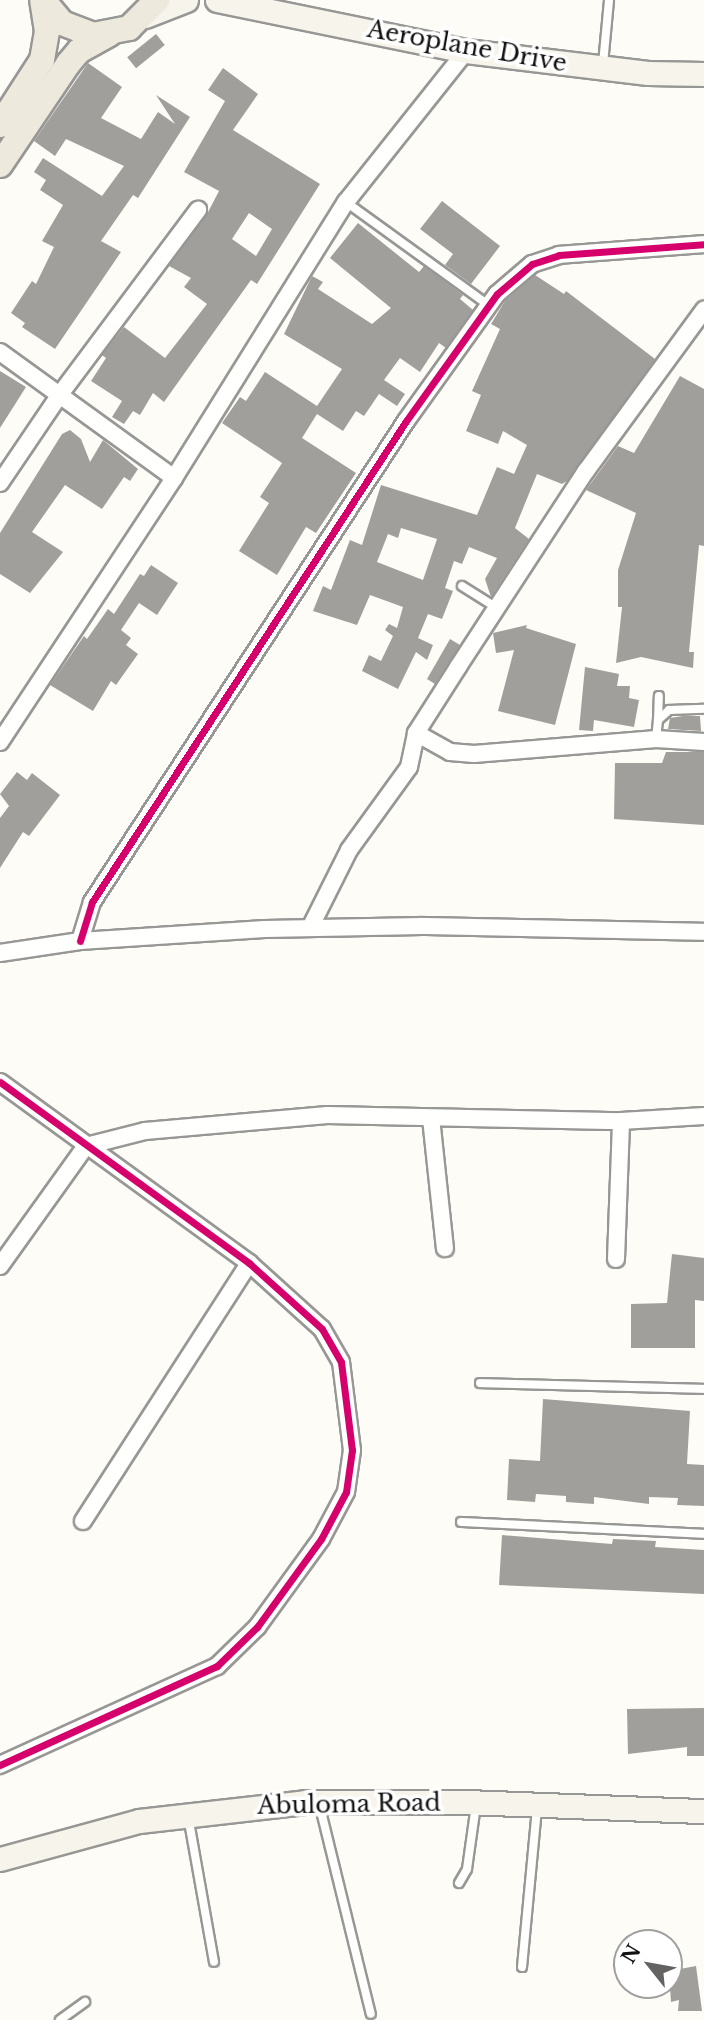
<!DOCTYPE html>
<style>
body{margin:0}
#map{position:relative;width:704px;height:2020px;overflow:hidden;background:#fdfcf7;font-family:"Libre Baskerville",serif}
div>[style]{position:absolute}
[style*='--x']{left:calc(var(--x)*1px);top:calc(var(--y)*1px);width:calc(var(--w)*1px);rotate:calc(var(--a)*1deg)}
.building>*{inset:0;background:#a19f9c;transform-origin:0 0}
.roads{filter:drop-shadow(2px 0 #979795) drop-shadow(-2px 0 #979795) drop-shadow(0 2px #979795) drop-shadow(0 -2px #979795)}
.lane>*{height:8px;margin:-4px;padding:0 4px;transform-origin:4px;border-radius:4px;background:#fffffe}
.street>*{height:16px;margin:-8px;padding:0 8px;transform-origin:8px;border-radius:8px;background:#fffffe}
.secondary>*{height:23px;margin:-11.5px;padding:0 11.5px;transform-origin:11.5px;border-radius:11.5px;background:#f6f4eb}
.primary>*{height:24px;margin:-12px;padding:0 12px;transform-origin:12px;border-radius:12px;background:#ede9dc}
.cycleway>*{height:7px;margin:-3.5px;padding:0 3.5px;transform-origin:3.5px;border-radius:3.5px;background:#d6006c}
span{translate:-50% -50%;white-space:nowrap;text-align:center;line-height:1.15;-webkit-text-stroke:7px #fff;paint-order:stroke}
.street-label{font-size:24px;color:#111}
.north{position:absolute;left:613px;top:1929px;width:70px;height:70px;box-sizing:border-box;background:#fff;border:2px solid #a0a0a0;border-radius:50%;rotate:301deg;font-size:19px;font-weight:700;line-height:28px;text-align:center;color:#111}
.north::after{content:'';display:block;margin:auto;width:24px;height:32px;background:#646362;clip-path:polygon(50% 0,100% 100%,50% 72%,0 100%)}
</style>
<div id="map">
<div class="building">
<div style="left:156px;top:34px;width:14px;height:37px;rotate:51deg"></div>
<div style="clip-path:polygon(88px 63px,122px 87px,101px 118px,141px 139px,158px 112px,175px 124px,156px 95px,190px 117px,138px 198px,133px 195px,101px 241px,121px 252px,55px 349px,22px 327px,25px 323px,11px 313px,32px 281px,36px 284px,54px 247px,42px 241px,63px 205px,40px 190px,46px 180px,34px 172px,43px 158px,102px 196px,124px 166px,66px 139px,55px 156px,34px 141px)"></div>
<div style="clip-path:polygon(evenodd,223px 68px,258px 94px,233px 130px,320px 184px,257px 284px,251px 280px,164px 402px,153px 393px,140px 415px,133px 411px,124px 424px,112px 417px,122px 401px,91px 381px,106px 358px,102px 355px,124px 327px,165px 358px,207px 304px,184px 287px,191px 278px,169px 266px,206px 216px,219px 191px,184px 172px,225px 101px,208px 90px,223px 68px,249px 213px,272px 229px,256px 256px,232px 239px,249px 213px)"></div>
<div style="clip-path:polygon(442px 201px,500px 246px,471px 284px,445px 265px,453px 254px,420px 229px)"></div>
<div style="clip-path:polygon(358px 223px,419px 272px,424px 266px,463px 295px,460px 299px,473px 310px,446px 348px,439px 343px,420px 372px,400px 358px,384px 380px,405px 394px,397px 406px,379px 394px,364px 416px,356px 411px,343px 431px,317px 414px,302px 438px,356px 473px,316px 533px,306px 527px,277px 575px,239px 551px,269px 503px,260px 497px,282px 463px,222px 423px,240px 397px,246px 401px,265px 372px,317px 406px,342px 369px,284px 334px,312px 276px,323px 282px,318px 289px,372px 324px,391px 308px,330px 258px)"></div>
<div style="clip-path:polygon(evenodd,535px 275px,564px 294px,566px 291px,655px 359px,567px 481px,562px 484px,537px 474px,515px 528px,529px 539px,491px 597px,485px 579px,497px 558px,469px 547px,462px 564px,454px 561px,445px 588px,453px 591px,442px 619px,428px 614px,418px 638px,433px 645px,427px 660px,416px 652px,398px 689px,362px 671px,369px 655px,381px 661px,393px 636px,385px 630px,389px 624px,397px 628px,403px 607px,370px 595px,357px 625px,313px 611px,323px 586px,331px 590px,350px 540px,362px 545px,381px 485px,477px 515px,497px 467px,514px 474px,527px 445px,503px 431px,498px 444px,466px 431px,481px 395px,472px 391px,500px 329px,491px 324px,505px 301px,535px 275px,401px 528px,437px 539px,423px 580px,377px 562px,388px 534px,398px 538px,401px 528px)"></div>
<div style="clip-path:polygon(0 371px,26px 387px,0 428px)"></div>
<div style="clip-path:polygon(680px 376px,704px 389px,704px 546px,699px 545px,689px 652px,694px 652px,693px 668px,641px 657px,616px 663px,622px 607px,618px 607px,618px 570px,636px 513px,586px 490px,618px 446px,634px 453px)"></div>
<div style="clip-path:polygon(70px 430px,81px 439px,90px 462px,103px 440px,138px 469px,130px 481px,124px 477px,102px 509px,65px 485px,32px 532px,63px 552px,30px 593px,0 574px,0 533px,62px 434px)"></div>
<div style="clip-path:polygon(151px 565px,178px 583px,157px 615px,139px 603px,121px 630px,131px 638px,126px 645px,138px 654px,116px 685px,111px 681px,93px 711px,50px 685px,84px 636px,87px 639px,108px 609px,114px 614px,140px 574px,144px 576px)"></div>
<div style="clip-path:polygon(527px 625px,526px 628px,576px 644px,555px 725px,498px 711px,514px 650px,496px 653px,493px 633px)"></div>
<div style="clip-path:polygon(450px 639px,460px 645px,435px 684px,427px 679px)"></div>
<div style="clip-path:polygon(585px 667px,619px 674px,617px 686px,630px 686px,629px 698px,639px 700px,634px 727px,594px 720px,593px 731px,579px 730px)"></div>
<div style="clip-path:polygon(683px 716px,700px 716px,701px 731px,668px 729px,670px 718px)"></div>
<div style="clip-path:polygon(666px 752px,704px 752px,704px 825px,614px 819px,615px 763px,662px 763px)"></div>
<div style="clip-path:polygon(17px 772px,27px 780px,32px 773px,60px 795px,29px 836px,23px 832px,0 868px,0 818px,9px 806px,0 794px)"></div>
<div style="clip-path:polygon(672px 1254px,704px 1258px,704px 1301px,695px 1300px,695px 1348px,631px 1348px,631px 1304px,667px 1303px)"></div>
<div style="clip-path:polygon(543px 1399px,690px 1411px,687px 1464px,704px 1465px,704px 1506px,677px 1505px,678px 1498px,649px 1497px,649px 1504px,594px 1497px,594px 1504px,566px 1502px,566px 1496px,536px 1494px,535px 1502px,507px 1500px,509px 1459px,540px 1461px)"></div>
<div style="clip-path:polygon(502px 1535px,612px 1544px,613px 1539px,656px 1541px,655px 1547px,704px 1550px,704px 1594px,499px 1585px)"></div>
<div style="clip-path:polygon(704px 1708px,704px 1756px,687px 1756px,687px 1747px,628px 1754px,627px 1709px)"></div>
<div style="clip-path:polygon(696px 1966px,702px 2011px,678px 2011px,679px 2000px,671px 2002px,669px 1971px)"></div>
</div>
<div class="roads">
<div class="lane">
<div style="--x:603;--y:64;--w:64;--a:-84.6"></div>
<div style="--x:346;--y:202;--w:170;--a:35.9"></div>
<div style="--x:462;--y:586;--w:41;--a:32.2"></div>
<div style="--x:658;--y:720;--w:24;--a:-88"></div>
<div style="--x:656;--y:739;--w:19;--a:-84"></div>
<div style="--x:658;--y:720;--w:15;--a:-42"></div>
<div style="--x:669;--y:710;--w:35;--a:-2"></div>
<div style="--x:480;--y:1383;--w:224;--a:1.5"></div>
<div style="--x:461;--y:1522;--w:243;--a:2.8"></div>
<div style="--x:319;--y:1803;--w:217;--a:76.2"></div>
<div style="--x:188;--y:1816;--w:148;--a:79.9"></div>
<div style="--x:459;--y:1883;--w:16;--a:-60"></div>
<div style="--x:467;--y:1869;--w:65;--a:-82"></div>
<div style="--x:522;--y:1967;--w:161;--a:-84.6"></div>
<div style="--x:60;--y:2020;--w:31;--a:-36"></div>
</div>
<div class="street">
<div style="--x:0;--y:352;--w:215;--a:35.9"></div>
<div style="--x:0;--y:483;--w:109;--a:-55.9"></div>
<div style="--x:61;--y:393;--w:229;--a:-53.2"></div>
<div style="--x:416;--y:733;--w:39;--a:29"></div>
<div style="--x:450;--y:752;--w:24;--a:5"></div>
<div style="--x:474;--y:754;--w:183;--a:-4.7"></div>
<div style="--x:656;--y:739;--w:48;--a:3.6"></div>
<div style="--x:0;--y:742;--w:316;--a:-56.6"></div>
<div style="--x:174;--y:478;--w:325;--a:-58.1"></div>
<div style="--x:346;--y:202;--w:193;--a:-51.5"></div>
<div style="--x:310;--y:928;--w:87;--a:-63.4"></div>
<div style="--x:349;--y:850;--w:102;--a:-54.1"></div>
<div style="--x:409;--y:767;--w:35;--a:-78"></div>
<div style="--x:416;--y:733;--w:78;--a:-57.5"></div>
<div style="--x:458;--y:667;--w:234;--a:-56.9"></div>
<div style="--x:586;--y:471;--w:200;--a:-53.8"></div>
<div style="--x:80;--y:941;--w:41;--a:-72.9"></div>
<div style="--x:92;--y:902;--w:574;--a:-56.86"></div>
<div style="--x:406;--y:421;--w:156;--a:-54.4"></div>
<div style="--x:497;--y:294;--w:46;--a:-40.6"></div>
<div style="--x:532;--y:264;--w:28;--a:-18"></div>
<div style="--x:559;--y:255;--w:145;--a:-4.3"></div>
<div style="--x:0;--y:953;--w:81;--a:-8.5"></div>
<div style="--x:80;--y:941;--w:185;--a:-3.7"></div>
<div style="--x:265;--y:929;--w:157;--a:-1.1"></div>
<div style="--x:422;--y:926;--w:282;--a:1.2"></div>
<div style="--x:0;--y:1082;--w:308;--a:36"></div>
<div style="--x:249;--y:1263;--w:98;--a:42.1"></div>
<div style="--x:322;--y:1329;--w:38;--a:60"></div>
<div style="--x:341;--y:1362;--w:89;--a:82.9"></div>
<div style="--x:352;--y:1450;--w:42;--a:98.1"></div>
<div style="--x:346;--y:1492;--w:53;--a:118"></div>
<div style="--x:321;--y:1539;--w:109;--a:126"></div>
<div style="--x:257;--y:1627;--w:56;--a:135.7"></div>
<div style="--x:217;--y:1666;--w:239;--a:155.5"></div>
<div style="--x:431;--y:1118;--w:131;--a:83.9"></div>
<div style="--x:616;--y:1259;--w:138;--a:-87.9"></div>
<div style="--x:0;--y:1266;--w:148;--a:-54.4"></div>
<div style="--x:86;--y:1146;--w:61;--a:-14.3"></div>
<div style="--x:145;--y:1131;--w:183;--a:-5"></div>
<div style="--x:327;--y:1115;--w:294;--a:1.2"></div>
<div style="--x:621;--y:1121;--w:83;--a:-3.4"></div>
<div style="--x:83;--y:1521;--w:307;--a:-57.2"></div>
</div>
<div class="secondary">
<div style="--x:217;--y:0;--w:254;--a:11.6"></div>
<div style="--x:466;--y:51;--w:183;--a:6.9"></div>
<div style="--x:648;--y:73;--w:56;--a:1"></div>
<div style="--x:145;--y:16;--w:44;--a:-21.3"></div>
<div style="--x:0;--y:1859;--w:144;--a:-15.3"></div>
<div style="--x:139;--y:1821;--w:167;--a:-6.5"></div>
<div style="--x:305;--y:1802;--w:161;--a:0"></div>
<div style="--x:466;--y:1802;--w:238;--a:2.2"></div>
</div>
<div class="primary">
<div style="--x:43;--y:0;--w:30;--a:50"></div>
<div style="--x:62;--y:23;--w:33;--a:21"></div>
<div style="--x:93;--y:35;--w:37;--a:-11"></div>
<div style="--x:129;--y:28;--w:40;--a:-45"></div>
<div style="--x:0;--y:125;--w:77;--a:-57.1"></div>
<div style="--x:42;--y:60;--w:29;--a:-80"></div>
<div style="--x:47;--y:31;--w:30;--a:-99"></div>
<div style="--x:0;--y:165;--w:122;--a:-56"></div>
<div style="--x:68;--y:64;--w:17;--a:-50"></div>
<div style="--x:79;--y:51;--w:35;--a:-29"></div>
</div>
</div>
<div class="cycleway">
<div style="--x:80;--y:941;--w:41;--a:-72.9"></div>
<div style="--x:92;--y:902;--w:574;--a:-56.86"></div>
<div style="--x:406;--y:421;--w:156;--a:-54.4"></div>
<div style="--x:497;--y:294;--w:46;--a:-40.6"></div>
<div style="--x:532;--y:264;--w:28;--a:-18"></div>
<div style="--x:559;--y:255;--w:145;--a:-4.3"></div>
<div style="--x:0;--y:1082;--w:308;--a:36"></div>
<div style="--x:249;--y:1263;--w:98;--a:42.1"></div>
<div style="--x:322;--y:1329;--w:38;--a:60"></div>
<div style="--x:341;--y:1362;--w:89;--a:82.9"></div>
<div style="--x:352;--y:1450;--w:42;--a:98.1"></div>
<div style="--x:346;--y:1492;--w:53;--a:118"></div>
<div style="--x:321;--y:1539;--w:109;--a:126"></div>
<div style="--x:257;--y:1627;--w:56;--a:135.7"></div>
<div style="--x:217;--y:1666;--w:239;--a:155.5"></div>
</div>
<div class="street-label">
<span style="left:467px;top:46px;rotate:10deg">Aeroplane Drive</span>
<span style="left:349px;top:1804px;rotate:-1deg">Abuloma Road</span>
</div>
<div class="north">N</div>
</div>
